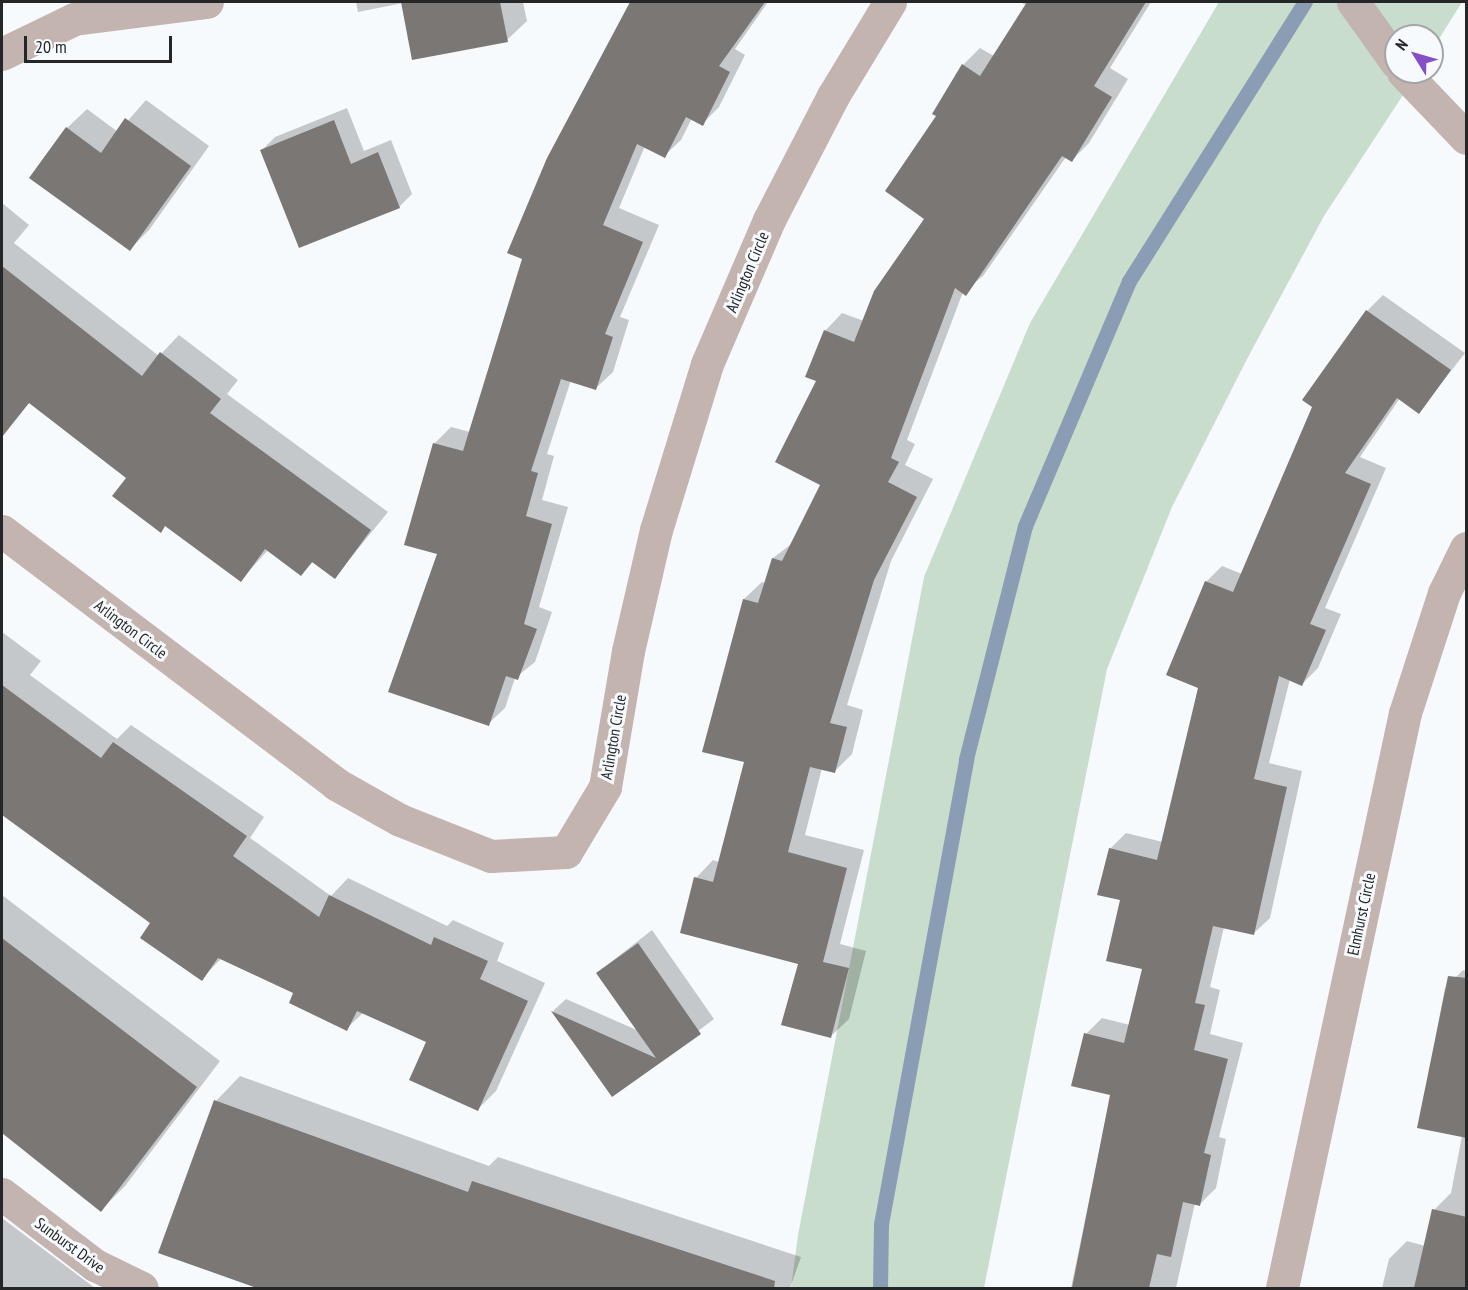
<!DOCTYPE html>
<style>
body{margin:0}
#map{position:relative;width:1468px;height:1290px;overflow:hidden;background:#f7fafd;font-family:"PT Sans Narrow",sans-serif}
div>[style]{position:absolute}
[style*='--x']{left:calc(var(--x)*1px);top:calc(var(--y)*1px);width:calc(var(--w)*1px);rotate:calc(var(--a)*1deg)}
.green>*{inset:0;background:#c9ddcc}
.shadow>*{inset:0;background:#0003}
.stream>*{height:15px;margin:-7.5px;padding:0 7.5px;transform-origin:7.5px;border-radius:7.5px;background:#8b9cb5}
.building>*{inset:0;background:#7a7775}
.minor>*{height:33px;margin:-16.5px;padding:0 16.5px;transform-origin:16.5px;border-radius:16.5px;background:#c4b4b0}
span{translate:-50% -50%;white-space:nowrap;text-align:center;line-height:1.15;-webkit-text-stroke:6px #f7fafd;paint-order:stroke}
.street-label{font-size:16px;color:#252627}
.frame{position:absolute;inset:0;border:3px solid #252627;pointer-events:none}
.north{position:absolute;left:1384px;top:24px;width:60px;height:60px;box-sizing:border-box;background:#f7fafd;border:2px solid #a3a5a7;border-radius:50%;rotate:307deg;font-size:16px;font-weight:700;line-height:24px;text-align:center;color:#252627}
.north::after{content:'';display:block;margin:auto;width:21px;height:27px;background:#874fc7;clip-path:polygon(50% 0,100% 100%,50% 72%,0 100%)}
.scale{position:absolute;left:24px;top:36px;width:148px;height:27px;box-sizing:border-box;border:3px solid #252627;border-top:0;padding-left:8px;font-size:18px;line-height:21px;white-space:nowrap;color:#252627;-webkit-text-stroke:4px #f7fafd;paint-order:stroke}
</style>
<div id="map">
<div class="green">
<div style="clip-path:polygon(1219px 2px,1462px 2px,1432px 50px,1432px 36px,1396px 36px,1418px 72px,1324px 216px,1247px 359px,1172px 507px,1107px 669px,984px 1288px,791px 1288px,798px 1235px,924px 577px,1030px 323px)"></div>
</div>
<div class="shadow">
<div style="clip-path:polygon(356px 2px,523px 2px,527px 21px,507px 40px,403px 3px,358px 12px)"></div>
<div style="clip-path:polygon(635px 2px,768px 2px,735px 49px,745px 55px,719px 107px,702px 124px,692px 118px,681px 140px,664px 156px,645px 146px,619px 208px,659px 225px,620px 317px,629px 320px,613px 372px,596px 388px,571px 380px,547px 454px,554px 456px,542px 500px,568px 507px,539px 607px,552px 612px,535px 662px,515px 678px,505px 708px,488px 724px,439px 553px,434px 444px,451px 427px,470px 432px,623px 17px)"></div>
<div style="clip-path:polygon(1020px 2px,1151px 2px,1110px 68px,1128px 79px,1089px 143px,1072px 160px,1066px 157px,983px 276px,963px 292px,907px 440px,915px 444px,905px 465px,933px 479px,891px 561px,847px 705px,863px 710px,852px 754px,835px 771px,822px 768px,805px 835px,864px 850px,840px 944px,866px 951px,849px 1019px,831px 1036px,799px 963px,696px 878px,713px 860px,719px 862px,746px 761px,704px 751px,744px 599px,762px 582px,766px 583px,773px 558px,794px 542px,822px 485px,818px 380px,825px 331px,842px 313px,864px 321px,926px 218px,939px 116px,963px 65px,980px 48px,994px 56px,1026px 5px)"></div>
<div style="clip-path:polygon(146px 100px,209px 146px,149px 230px,130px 249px,67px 128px,87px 109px,118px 132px)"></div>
<div style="clip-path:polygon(347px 108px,364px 151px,391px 140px,412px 194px,399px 207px,262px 150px,275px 137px)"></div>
<div style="clip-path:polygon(2px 203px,29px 225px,14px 243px,159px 356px,179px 335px,238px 380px,227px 394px,388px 512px,335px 577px,314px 561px,301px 574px,268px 550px,241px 580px,128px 478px,30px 402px,18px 414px,2px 401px)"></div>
<div style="clip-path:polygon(1383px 295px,1465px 353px,1419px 412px,1400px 398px,1360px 457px,1386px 468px,1325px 608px,1341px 614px,1318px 668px,1302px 684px,1290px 679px,1269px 763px,1302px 771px,1270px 918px,1253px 934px,1224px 927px,1210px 987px,1220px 990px,1210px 1034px,1243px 1043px,1219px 1137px,1226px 1139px,1216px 1188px,1200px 1204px,1195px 1203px,1176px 1288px,1071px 1288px,1111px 1094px,1086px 1034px,1102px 1018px,1130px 1025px,1144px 968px,1110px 849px,1126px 833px,1163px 842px,1200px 687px,1206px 582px,1222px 566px,1242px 574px,1367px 311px)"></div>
<div style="clip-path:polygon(2px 632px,41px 661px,30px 675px,117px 739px,131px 725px,264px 817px,250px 838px,331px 896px,348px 878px,447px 926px,453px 920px,504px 943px,497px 961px,545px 983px,496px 1091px,478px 1109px,428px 1042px,364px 1012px,346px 1029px,295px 992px,222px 958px,201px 979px,153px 923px,2px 794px)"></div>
<div style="clip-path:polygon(2px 895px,220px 1061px,125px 1186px,101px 1210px,2px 1131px)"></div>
<div style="clip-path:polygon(652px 930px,714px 1019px,613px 1095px,553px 1011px,566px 999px,639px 1031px,597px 973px)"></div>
<div style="clip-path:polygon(1463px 970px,1466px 971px,1466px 1288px,1382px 1288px,1389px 1259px,1407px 1241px,1425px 1246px,1434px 1210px,1451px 1193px,1462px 1136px,1419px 1126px,1445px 988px)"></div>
<div style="clip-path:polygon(240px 1076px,489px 1166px,498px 1157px,801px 1257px,790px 1288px,284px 1288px,268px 1283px,262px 1288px,160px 1252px,216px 1101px)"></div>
<div style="clip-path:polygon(2px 1218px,95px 1288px,2px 1288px)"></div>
</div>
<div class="stream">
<div style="--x:880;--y:1288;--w:64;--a:-89.1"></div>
<div style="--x:881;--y:1224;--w:473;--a:-79.6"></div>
<div style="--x:966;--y:759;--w:240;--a:-75.8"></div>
<div style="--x:1025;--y:526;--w:266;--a:-67"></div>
<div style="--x:1129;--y:281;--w:330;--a:-57.8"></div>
</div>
<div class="building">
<div style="clip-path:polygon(401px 2px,500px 2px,508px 42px,412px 60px)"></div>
<div style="clip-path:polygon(630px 2px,765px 2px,719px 66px,730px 72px,703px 126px,686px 117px,665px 158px,637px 144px,603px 225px,643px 242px,605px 334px,613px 337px,596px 390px,561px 379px,531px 471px,538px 473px,526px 516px,552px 524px,524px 624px,537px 629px,518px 680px,506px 676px,489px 726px,388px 692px,437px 554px,404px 545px,433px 443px,463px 451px,522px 259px,507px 253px,547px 158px)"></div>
<div style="clip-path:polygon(1027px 2px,1146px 2px,1094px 86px,1112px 97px,1072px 162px,1062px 156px,966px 296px,955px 288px,891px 458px,899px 462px,888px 482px,917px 497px,874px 580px,830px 723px,847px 727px,835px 773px,810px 767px,788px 852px,847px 868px,823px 962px,849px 968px,831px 1038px,781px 1025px,798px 964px,680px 933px,694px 877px,713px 882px,744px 762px,702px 752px,743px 599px,758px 603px,772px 558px,782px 561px,820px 485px,775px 462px,816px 381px,805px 377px,824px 330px,854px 342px,874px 291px,924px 219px,885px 191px,936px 116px,932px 114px,962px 64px,980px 76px)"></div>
<div style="clip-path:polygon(125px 118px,191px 166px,130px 251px,29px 178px,66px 127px,101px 153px)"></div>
<div style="clip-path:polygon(334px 120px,351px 164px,378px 152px,400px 208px,299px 248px,260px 150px)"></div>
<div style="clip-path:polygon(2px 266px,142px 376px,160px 352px,221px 399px,210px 413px,371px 530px,335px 579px,312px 562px,301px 576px,265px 549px,241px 582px,165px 526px,161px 533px,112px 496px,126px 478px,29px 403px,2px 437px)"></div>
<div style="clip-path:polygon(1366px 310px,1451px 370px,1419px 414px,1397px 398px,1345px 473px,1371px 484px,1310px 624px,1326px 630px,1302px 686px,1279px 676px,1254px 779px,1287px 787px,1254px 935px,1213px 926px,1195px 1003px,1205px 1005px,1194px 1050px,1228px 1059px,1204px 1153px,1211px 1155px,1200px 1206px,1183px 1202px,1171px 1257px,1157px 1254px,1149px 1288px,1072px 1288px,1110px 1095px,1071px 1086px,1084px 1033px,1124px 1043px,1142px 969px,1106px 961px,1120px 900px,1097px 895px,1109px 848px,1157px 860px,1198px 688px,1166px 675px,1205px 581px,1233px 592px,1312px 407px,1302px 400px)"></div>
<div style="clip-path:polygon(2px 685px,101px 758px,113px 742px,247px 836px,233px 856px,319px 917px,329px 895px,431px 945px,434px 937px,488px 961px,480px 979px,528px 1001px,478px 1111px,409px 1080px,426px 1042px,357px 1011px,347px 1031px,289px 1003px,293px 993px,218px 958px,202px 981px,140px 938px,150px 923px,2px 815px)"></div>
<div style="clip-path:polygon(2px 938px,197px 1087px,101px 1212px,2px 1133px)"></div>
<div style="clip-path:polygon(638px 943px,701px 1034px,612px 1097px,551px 1011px,656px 1058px,596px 973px)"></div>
<div style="clip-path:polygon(1448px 976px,1467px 978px,1467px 1138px,1417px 1128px)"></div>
<div style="clip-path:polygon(214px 1100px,468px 1192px,472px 1181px,775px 1281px,774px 1288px,257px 1288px,158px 1253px)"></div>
<div style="clip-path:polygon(1432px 1209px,1467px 1217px,1467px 1288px,1414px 1288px)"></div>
</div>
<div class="minor">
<div style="--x:1353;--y:2;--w:74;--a:54.4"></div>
<div style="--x:2;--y:54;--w:80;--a:-25.9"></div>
<div style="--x:74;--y:19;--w:134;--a:-7.3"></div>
<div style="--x:1403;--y:72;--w:91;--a:46.3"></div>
<div style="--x:2;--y:531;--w:419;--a:37.1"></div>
<div style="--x:336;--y:784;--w:73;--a:29.4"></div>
<div style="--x:400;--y:820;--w:98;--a:21.6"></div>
<div style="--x:491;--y:856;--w:75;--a:-3.1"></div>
<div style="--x:566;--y:852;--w:76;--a:-59"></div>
<div style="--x:605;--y:787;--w:138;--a:-80.4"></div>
<div style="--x:628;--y:651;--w:124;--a:-77"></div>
<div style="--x:656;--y:530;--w:174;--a:-72.9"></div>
<div style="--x:707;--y:364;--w:157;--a:-66.7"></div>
<div style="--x:769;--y:220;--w:140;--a:-62.7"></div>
<div style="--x:833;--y:96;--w:110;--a:-58.8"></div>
<div style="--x:2;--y:1194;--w:117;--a:37.4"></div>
<div style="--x:95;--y:1265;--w:52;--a:26.1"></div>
<div style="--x:1282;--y:1288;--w:588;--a:-77.93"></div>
<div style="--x:1405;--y:713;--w:126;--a:-72"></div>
<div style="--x:1444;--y:593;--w:50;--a:-63.9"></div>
</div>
<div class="street-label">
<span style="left:747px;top:272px;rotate:-67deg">Arlington Circle</span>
<span style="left:131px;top:629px;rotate:37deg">Arlington Circle</span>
<span style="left:613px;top:737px;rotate:-80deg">Arlington Circle</span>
<span style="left:1361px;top:914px;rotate:-78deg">Elmhurst Circle</span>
<span style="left:70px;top:1245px;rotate:36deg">Sunburst Drive</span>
</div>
<div class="frame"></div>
<div class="north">N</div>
<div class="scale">20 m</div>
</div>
